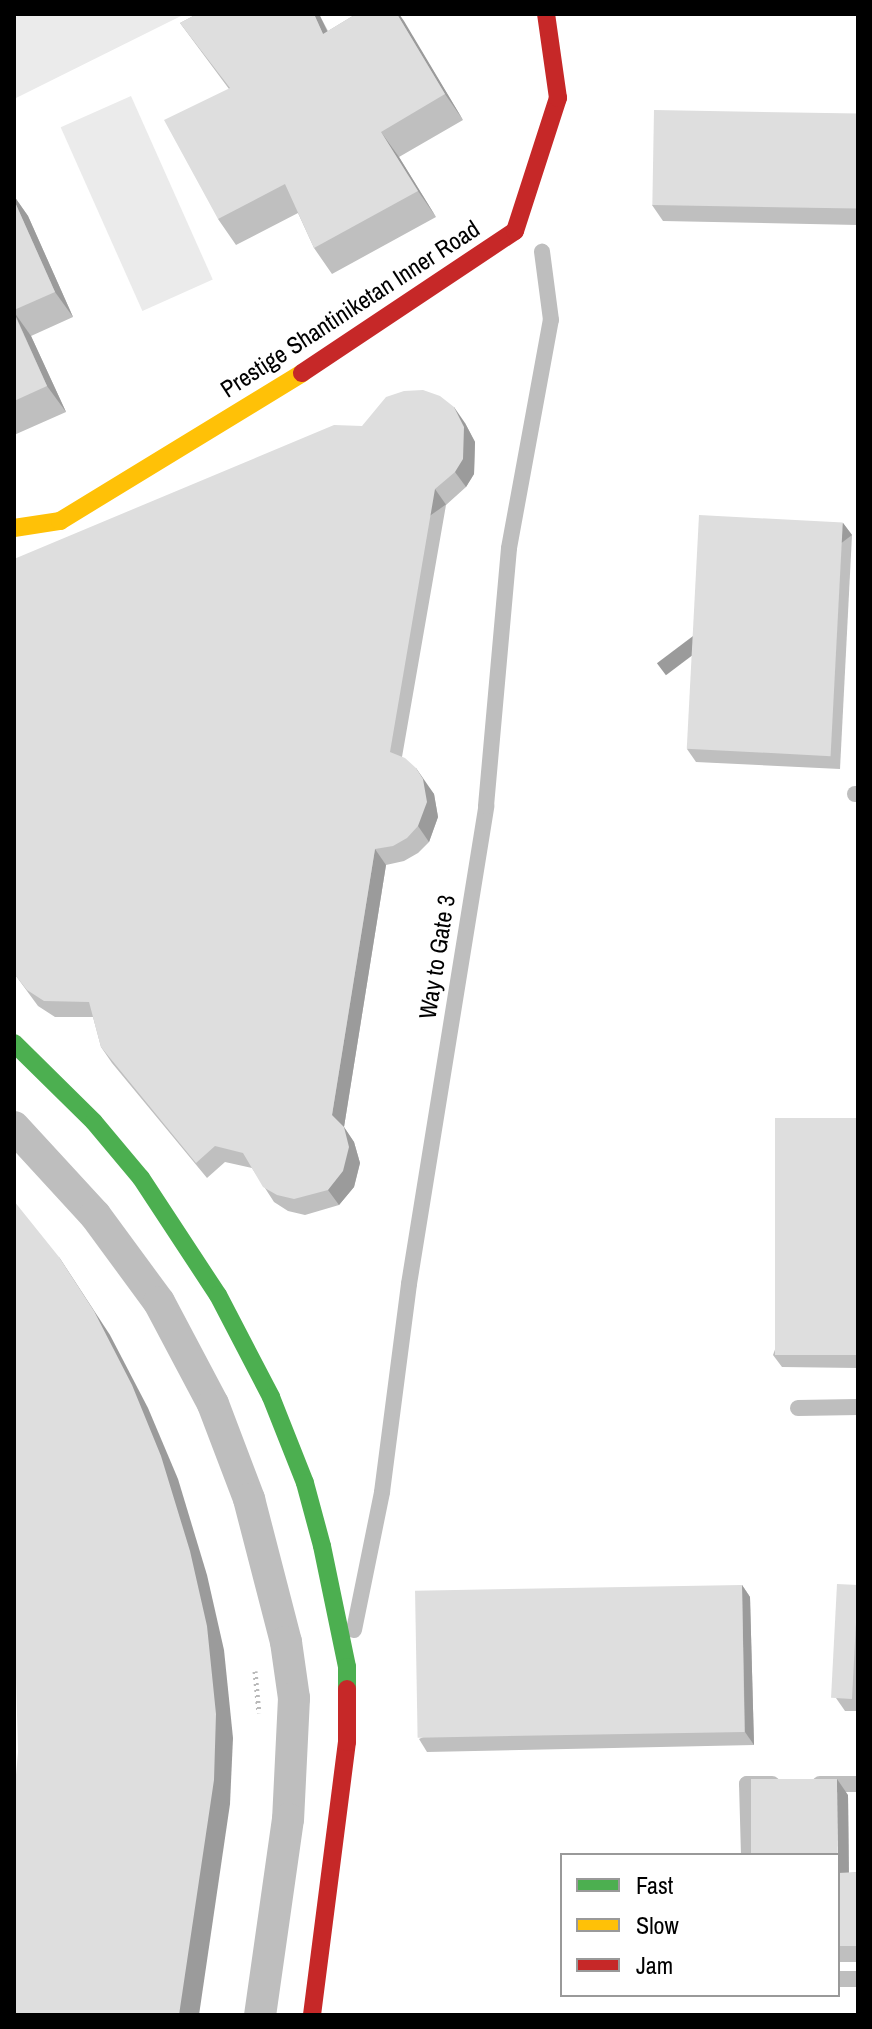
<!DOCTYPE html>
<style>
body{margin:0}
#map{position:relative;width:872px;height:2029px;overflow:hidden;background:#fff;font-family:"Archivo Narrow",sans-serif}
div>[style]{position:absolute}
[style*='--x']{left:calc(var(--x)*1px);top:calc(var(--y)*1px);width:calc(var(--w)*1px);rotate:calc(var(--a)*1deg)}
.green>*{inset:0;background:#ebebeb;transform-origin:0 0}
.path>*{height:5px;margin-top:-2.5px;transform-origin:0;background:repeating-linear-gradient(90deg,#b9b9b9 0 2px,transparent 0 6px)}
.lane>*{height:16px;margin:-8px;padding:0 8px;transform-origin:8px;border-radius:8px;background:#bebebe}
.street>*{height:32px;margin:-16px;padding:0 16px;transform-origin:16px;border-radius:16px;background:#bebebe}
.fast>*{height:18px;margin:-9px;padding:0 9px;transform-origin:9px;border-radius:9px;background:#4caf50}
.slow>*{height:18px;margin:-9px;padding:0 9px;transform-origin:9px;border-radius:9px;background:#ffc107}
.jam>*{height:18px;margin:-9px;padding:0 9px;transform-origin:9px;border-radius:9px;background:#c62828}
.wall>*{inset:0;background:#bfbfbf}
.shaded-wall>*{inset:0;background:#9b9b9b;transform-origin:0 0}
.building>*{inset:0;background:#dedede;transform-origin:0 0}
span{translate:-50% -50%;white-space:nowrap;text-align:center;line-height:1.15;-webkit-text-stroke:6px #fff;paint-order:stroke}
.street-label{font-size:24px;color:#000}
.frame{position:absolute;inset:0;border:16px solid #000;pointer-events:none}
.legend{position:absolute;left:560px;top:1853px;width:280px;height:144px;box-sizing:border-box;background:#fff;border:2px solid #999;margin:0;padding:10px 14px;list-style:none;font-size:24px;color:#000}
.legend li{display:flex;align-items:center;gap:16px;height:40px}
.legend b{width:40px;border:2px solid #999}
</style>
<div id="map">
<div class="green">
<div style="clip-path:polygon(21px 14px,185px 14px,14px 99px,14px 18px)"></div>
<div style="left:131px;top:96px;width:201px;height:77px;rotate:66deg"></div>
</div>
<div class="path">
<div style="--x:255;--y:1671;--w:42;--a:84.6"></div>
</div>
<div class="lane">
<div style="--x:855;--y:794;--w:3;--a:0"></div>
<div style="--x:798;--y:1408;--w:60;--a:-1"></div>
<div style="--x:354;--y:1630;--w:141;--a:-78.5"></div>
<div style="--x:382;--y:1492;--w:210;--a:-82.6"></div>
<div style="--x:409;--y:1284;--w:484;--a:-80.8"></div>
<div style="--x:486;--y:806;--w:259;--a:-84.9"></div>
<div style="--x:509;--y:548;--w:232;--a:-79.6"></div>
<div style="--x:551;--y:320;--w:69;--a:-97.5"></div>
<div style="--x:820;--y:1784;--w:38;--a:0"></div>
<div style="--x:749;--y:1855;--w:71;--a:-91.6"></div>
<div style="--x:747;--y:1784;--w:25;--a:0"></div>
<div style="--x:838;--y:1979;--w:20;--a:0"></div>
</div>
<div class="street">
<div style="--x:14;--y:1127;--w:120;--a:47.4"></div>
<div style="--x:95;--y:1215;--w:108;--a:53.7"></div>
<div style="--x:159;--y:1302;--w:115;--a:62.1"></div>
<div style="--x:213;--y:1404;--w:102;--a:69.2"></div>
<div style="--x:249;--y:1499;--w:148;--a:75.5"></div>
<div style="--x:286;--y:1642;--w:57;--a:81.9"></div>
<div style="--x:294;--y:1698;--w:121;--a:92.8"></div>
<div style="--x:288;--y:1819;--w:198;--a:98.1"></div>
</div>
<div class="fast">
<div style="--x:14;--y:1043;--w:112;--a:44.6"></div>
<div style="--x:94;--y:1122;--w:73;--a:50"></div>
<div style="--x:141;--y:1178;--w:140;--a:56.7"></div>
<div style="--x:218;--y:1295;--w:115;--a:62.5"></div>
<div style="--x:271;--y:1397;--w:92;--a:68.4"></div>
<div style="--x:305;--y:1483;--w:65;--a:74.9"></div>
<div style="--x:322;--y:1546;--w:124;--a:78.3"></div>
<div style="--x:347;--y:1667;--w:22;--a:90"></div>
</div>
<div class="slow">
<div style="--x:14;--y:528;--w:47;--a:-8.7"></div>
<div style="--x:60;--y:521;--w:284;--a:-31.4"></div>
</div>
<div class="jam">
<div style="--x:302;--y:373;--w:256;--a:-33.7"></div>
<div style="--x:515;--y:231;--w:140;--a:-72.1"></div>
<div style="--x:558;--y:98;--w:85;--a:-98.1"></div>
<div style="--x:312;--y:2015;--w:275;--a:-82.7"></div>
<div style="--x:347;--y:1742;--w:53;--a:-90"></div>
</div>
<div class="wall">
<div style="clip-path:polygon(197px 14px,319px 14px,328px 31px,356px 14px,399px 14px,463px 120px,399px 157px,436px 217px,332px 274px,314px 248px,298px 213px,236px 245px,218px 219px,229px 89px,180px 23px)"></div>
<div style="clip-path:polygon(858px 114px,858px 225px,663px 221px,652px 205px)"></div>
<div style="clip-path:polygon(14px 196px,28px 216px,73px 317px,31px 336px,66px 412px,14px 435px)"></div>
<div style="clip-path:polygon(465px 423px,475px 442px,474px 474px,466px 487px,446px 505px,402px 757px,434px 794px,438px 817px,429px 842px,418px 853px,404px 861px,386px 865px,344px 1127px,354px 1142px,360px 1163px,354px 1187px,339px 1205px,305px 1215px,288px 1211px,274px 1202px,252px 1168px,225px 1162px,207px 1178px,112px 1063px,101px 1047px,93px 1017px,55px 1017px,38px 1006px,16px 976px,362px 426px)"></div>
<div style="clip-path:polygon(843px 523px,852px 535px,840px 769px,696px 762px,687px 749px)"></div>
<div style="clip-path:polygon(858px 1118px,858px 1368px,782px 1367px,773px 1355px)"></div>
<div style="clip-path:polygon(742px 1585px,750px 1597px,754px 1745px,427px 1752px,419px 1739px)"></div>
<div style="clip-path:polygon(858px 1585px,858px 1711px,845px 1711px,836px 1698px)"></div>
<div style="clip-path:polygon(848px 1795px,849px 1873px,858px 1872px,858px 1962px,838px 1962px,838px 1855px)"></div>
</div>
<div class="shaded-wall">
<div style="clip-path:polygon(314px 14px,319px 14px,341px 60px,323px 34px)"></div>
<div style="clip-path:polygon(397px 14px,399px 14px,404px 21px,463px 120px,445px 94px)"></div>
<div style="clip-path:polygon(381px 132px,399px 157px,436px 217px,418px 191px)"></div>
<div style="clip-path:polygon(14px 196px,28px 216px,73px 317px,55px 292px,14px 200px)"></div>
<div style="clip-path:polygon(14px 312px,31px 336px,66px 412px,47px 386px)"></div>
<div style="clip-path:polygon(454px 407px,465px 423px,475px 442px,474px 474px,466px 487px,455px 472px)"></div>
<div style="left:435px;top:489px;width:19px;height:267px;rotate:55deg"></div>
<div style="left:843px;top:523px;width:15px;height:233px;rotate:53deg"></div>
<div style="clip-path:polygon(416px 768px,434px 794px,438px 817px,429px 842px,418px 826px)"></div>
<div style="clip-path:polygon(375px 849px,386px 865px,344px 1127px,354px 1142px,360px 1163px,354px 1187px,339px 1205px,328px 1190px,332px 1115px)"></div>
<div style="clip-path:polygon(59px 1257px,110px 1335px,148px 1408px,178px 1479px,207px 1575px,224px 1650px,233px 1738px,230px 1804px,199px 2015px,179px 2015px)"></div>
<div style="clip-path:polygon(742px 1585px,750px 1597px,754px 1745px,745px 1732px)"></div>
<div style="clip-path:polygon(837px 1779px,848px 1795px,849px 1888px,838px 1873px)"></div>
</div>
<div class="building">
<div style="clip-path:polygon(197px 14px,314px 14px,323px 34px,356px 14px,397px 14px,445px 94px,381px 132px,418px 191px,314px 248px,285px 184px,218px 219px,164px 120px,230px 88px,180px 23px)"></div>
<div style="left:654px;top:110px;width:204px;height:95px;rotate:1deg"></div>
<div style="clip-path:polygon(14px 200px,55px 292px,14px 310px)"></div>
<div style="clip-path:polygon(14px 313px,47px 386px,14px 401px)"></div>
<div style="clip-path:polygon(423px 390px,440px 396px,454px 407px,464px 427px,463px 459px,455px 472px,435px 489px,390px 752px,405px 758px,416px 768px,423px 779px,427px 802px,418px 826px,407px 838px,393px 846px,375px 849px,332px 1115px,344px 1127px,349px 1147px,343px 1171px,328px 1190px,294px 1199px,277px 1195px,263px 1187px,243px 1153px,215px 1146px,196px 1163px,101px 1047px,89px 1002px,44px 1001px,27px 990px,16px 976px,14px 952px,14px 559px,334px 425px,362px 426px,386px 397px,404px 391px)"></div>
<div style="left:699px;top:515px;width:144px;height:234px;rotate:3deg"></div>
<div style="left:775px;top:1118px;width:83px;height:237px"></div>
<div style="clip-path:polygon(14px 1201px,59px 1257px,94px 1311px,132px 1385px,161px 1456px,190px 1551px,207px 1626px,216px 1714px,214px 1780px,179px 2015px,14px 2015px,14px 1798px,18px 1752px,16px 1676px,14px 1667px)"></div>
<div style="left:837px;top:1584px;width:21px;height:114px;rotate:3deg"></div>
<div style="left:742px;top:1585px;width:147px;height:327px;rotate:89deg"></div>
<div style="left:751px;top:1779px;width:86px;height:76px"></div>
<div style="clip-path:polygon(838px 1861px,838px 1873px,858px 1872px,858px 1946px,838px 1946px)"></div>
</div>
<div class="street-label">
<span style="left:350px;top:309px;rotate:-33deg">Prestige Shantiniketan Inner Road</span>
<span style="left:437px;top:957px;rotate:-81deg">Way to Gate 3</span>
</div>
<div class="frame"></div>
<ul class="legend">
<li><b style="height:10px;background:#4caf50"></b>Fast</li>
<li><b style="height:10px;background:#ffc107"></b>Slow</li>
<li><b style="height:10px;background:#c62828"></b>Jam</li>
</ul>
</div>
